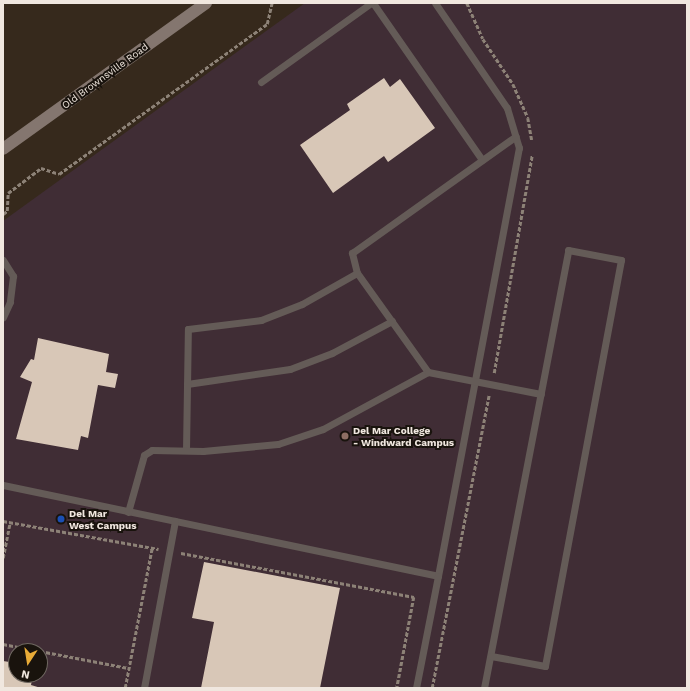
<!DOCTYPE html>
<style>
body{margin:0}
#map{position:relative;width:690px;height:691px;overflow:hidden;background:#36291c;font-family:"Work Sans",sans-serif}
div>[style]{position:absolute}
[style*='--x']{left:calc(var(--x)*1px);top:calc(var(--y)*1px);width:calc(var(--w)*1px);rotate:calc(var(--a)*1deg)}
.education>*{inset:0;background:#402d35}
.building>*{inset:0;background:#d8c7b7}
.path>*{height:2.5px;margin-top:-1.25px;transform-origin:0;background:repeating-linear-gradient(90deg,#8d8277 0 4px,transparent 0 6px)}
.lane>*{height:7px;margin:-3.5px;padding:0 3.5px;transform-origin:3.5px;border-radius:3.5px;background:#645b57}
.secondary>*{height:12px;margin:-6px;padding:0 6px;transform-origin:6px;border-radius:6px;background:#84766f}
.dots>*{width:11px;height:11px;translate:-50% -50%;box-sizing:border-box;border:2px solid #19130d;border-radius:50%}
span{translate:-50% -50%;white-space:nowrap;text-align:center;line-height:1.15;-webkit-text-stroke:4px #19130d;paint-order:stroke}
.street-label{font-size:10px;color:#f0e7df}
.poi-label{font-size:10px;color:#f0e7df;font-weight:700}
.left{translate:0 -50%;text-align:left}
.frame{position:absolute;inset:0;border:4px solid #f0e7df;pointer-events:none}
.north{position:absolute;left:8px;top:643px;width:40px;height:40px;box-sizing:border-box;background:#19130d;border:1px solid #6f6861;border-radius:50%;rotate:192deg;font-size:11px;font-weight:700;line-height:16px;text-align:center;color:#f0e7df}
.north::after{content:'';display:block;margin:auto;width:14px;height:18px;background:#e8ab37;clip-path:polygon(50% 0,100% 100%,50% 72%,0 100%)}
</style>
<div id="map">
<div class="education">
<div style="clip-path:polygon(evenodd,305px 3px,687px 3px,687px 688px,3px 688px,3px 221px,305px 3px,16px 651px,40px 651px,40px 675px,16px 675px,16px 651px)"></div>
</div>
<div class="building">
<div style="clip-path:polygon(384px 78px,390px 87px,400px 79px,435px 128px,388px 162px,384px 156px,333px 193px,300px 145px,350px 110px,347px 104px)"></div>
<div style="clip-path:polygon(38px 338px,109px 354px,106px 372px,118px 374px,115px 388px,98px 385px,88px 438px,81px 436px,78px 450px,16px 439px,32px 382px,20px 377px,31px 359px,34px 360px)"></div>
<div style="clip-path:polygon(204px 562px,340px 588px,320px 688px,201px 688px,214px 622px,192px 618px)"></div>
<div style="clip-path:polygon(3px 661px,16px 663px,16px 675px,33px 675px,31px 685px,41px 688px,3px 688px)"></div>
</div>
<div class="path">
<div style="--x:467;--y:3;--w:39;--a:66"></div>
<div style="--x:483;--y:39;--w:54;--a:56.3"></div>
<div style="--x:513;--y:84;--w:37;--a:66"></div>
<div style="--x:528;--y:118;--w:22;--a:80"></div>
<div style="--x:3;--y:214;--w:5;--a:-37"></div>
<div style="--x:7;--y:211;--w:18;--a:-87"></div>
<div style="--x:8;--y:193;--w:41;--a:-37.1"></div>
<div style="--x:41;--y:168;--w:19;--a:18"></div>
<div style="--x:59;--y:174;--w:256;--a:-35.8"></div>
<div style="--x:267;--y:24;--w:22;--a:-77"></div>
<div style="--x:494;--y:373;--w:221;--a:-80.1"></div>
<div style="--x:3;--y:521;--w:158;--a:10.2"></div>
<div style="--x:181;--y:553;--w:237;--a:10.7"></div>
<div style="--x:414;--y:597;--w:93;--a:100.6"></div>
<div style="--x:3;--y:558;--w:36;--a:-79"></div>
<div style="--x:3;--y:644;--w:36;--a:11"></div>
<div style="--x:40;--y:651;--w:90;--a:10.9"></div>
<div style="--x:125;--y:688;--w:143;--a:-79.1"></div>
<div style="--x:432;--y:688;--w:298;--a:-79"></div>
</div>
<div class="lane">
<div style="--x:373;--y:3;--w:191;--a:55.2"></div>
<div style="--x:261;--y:82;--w:135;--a:-35.7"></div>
<div style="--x:3;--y:260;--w:19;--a:58"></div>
<div style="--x:13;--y:276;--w:26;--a:97"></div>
<div style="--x:10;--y:302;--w:17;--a:115"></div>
<div style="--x:428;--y:372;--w:122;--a:-125.6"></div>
<div style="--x:357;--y:273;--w:21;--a:-104"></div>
<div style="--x:352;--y:253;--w:201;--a:-35.5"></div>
<div style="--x:187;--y:384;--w:104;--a:-8.3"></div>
<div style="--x:290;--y:369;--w:45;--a:-20.9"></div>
<div style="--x:332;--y:353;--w:68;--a:-28.1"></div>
<div style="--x:186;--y:450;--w:121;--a:-89.1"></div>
<div style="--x:188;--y:329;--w:74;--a:-7"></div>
<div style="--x:261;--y:320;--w:44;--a:-21.3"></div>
<div style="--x:302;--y:304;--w:63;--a:-29.4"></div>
<div style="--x:3;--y:485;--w:444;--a:11.8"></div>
<div style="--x:438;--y:576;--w:436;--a:-79.3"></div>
<div style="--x:519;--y:148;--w:42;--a:-106.7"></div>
<div style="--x:507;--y:108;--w:127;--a:-124.4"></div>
<div style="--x:128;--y:512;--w:59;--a:-74.3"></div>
<div style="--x:144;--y:455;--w:9;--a:-32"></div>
<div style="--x:152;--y:450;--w:51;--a:1.1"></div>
<div style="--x:203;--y:451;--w:75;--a:-5.3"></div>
<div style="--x:278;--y:444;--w:47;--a:-18.4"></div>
<div style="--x:323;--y:429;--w:119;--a:-28.5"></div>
<div style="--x:428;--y:372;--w:115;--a:11"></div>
<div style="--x:144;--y:688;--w:170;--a:-79.5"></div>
<div style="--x:416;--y:688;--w:114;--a:-78.9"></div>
<div style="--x:484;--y:688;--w:446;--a:-79.1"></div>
<div style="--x:568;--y:250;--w:54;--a:10.7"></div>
<div style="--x:621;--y:260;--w:413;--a:100.6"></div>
<div style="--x:545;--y:666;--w:55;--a:-169.5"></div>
</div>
<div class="secondary">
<div style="--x:3;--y:149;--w:250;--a:-35.7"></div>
</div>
<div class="dots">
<div style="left:345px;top:436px;background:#8d6e63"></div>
<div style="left:61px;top:519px;background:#1a4fb4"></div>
</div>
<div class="street-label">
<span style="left:105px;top:76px;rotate:-36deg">Old Brownsville Road</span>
</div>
<div class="poi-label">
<span class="left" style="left:353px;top:436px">Del Mar College<br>- Windward Campus</span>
<span class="left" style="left:69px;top:519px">Del Mar<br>West Campus</span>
</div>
<div class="frame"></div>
<div class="north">N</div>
</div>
